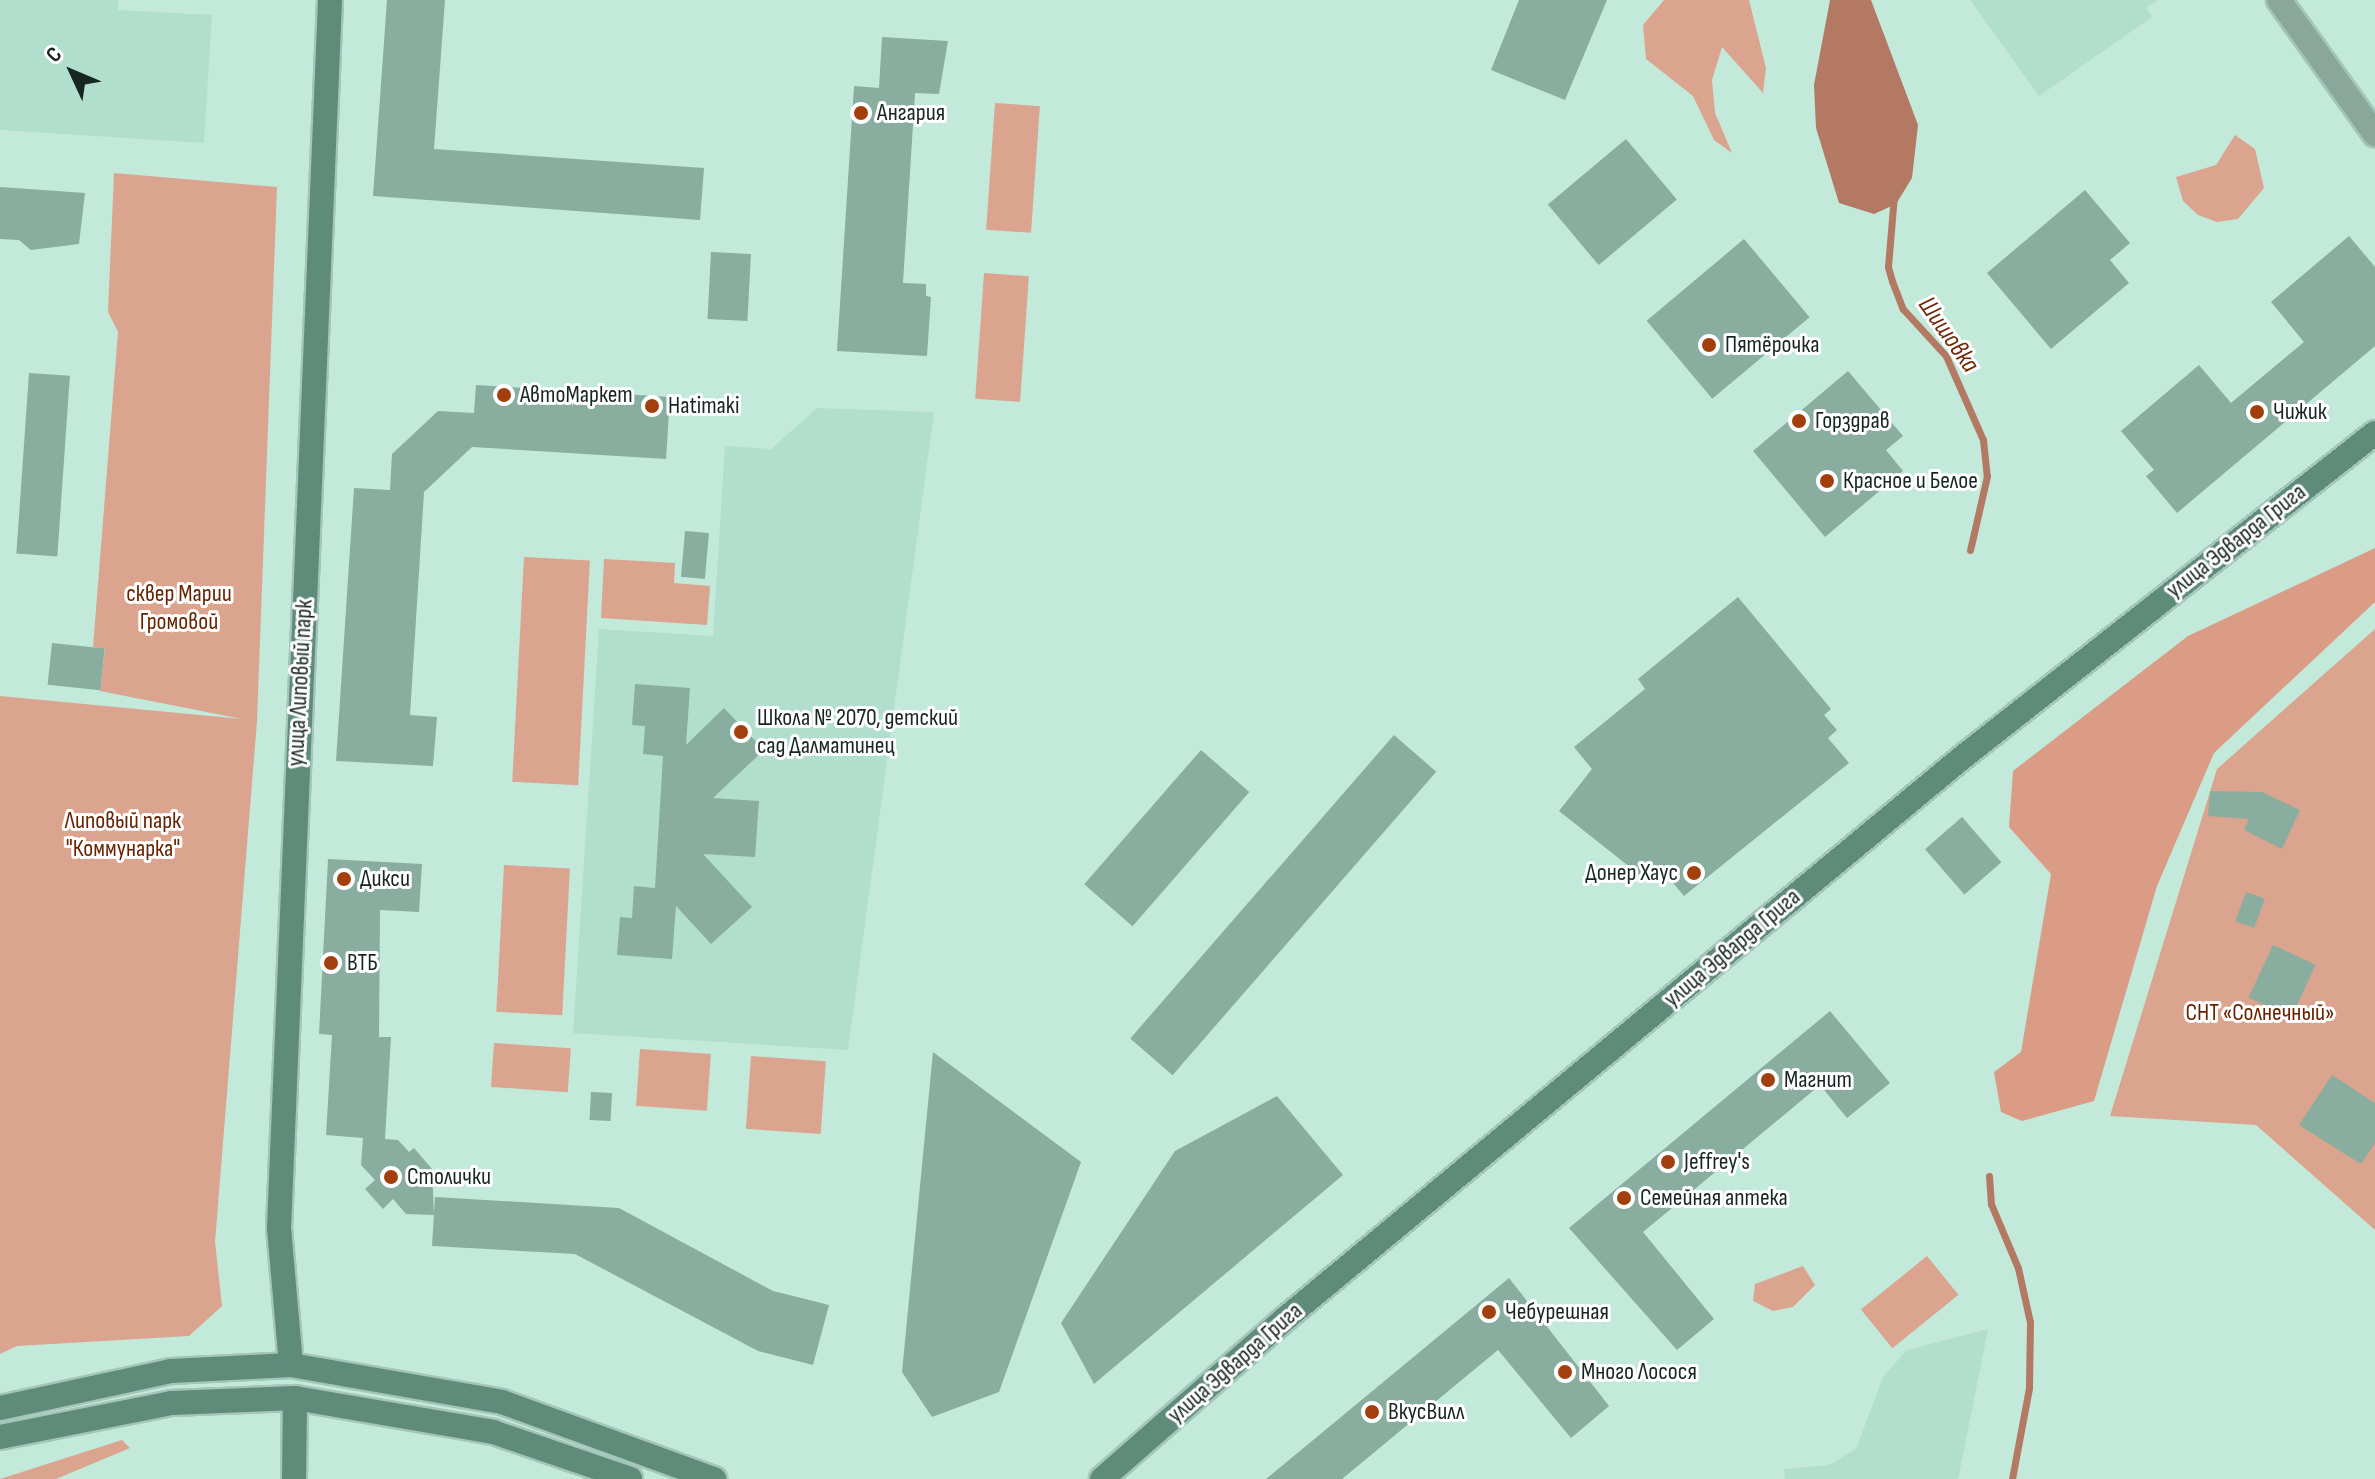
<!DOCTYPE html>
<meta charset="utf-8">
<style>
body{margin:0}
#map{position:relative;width:2375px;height:1479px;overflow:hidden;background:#c3e9da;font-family:"Sofia Sans Condensed",sans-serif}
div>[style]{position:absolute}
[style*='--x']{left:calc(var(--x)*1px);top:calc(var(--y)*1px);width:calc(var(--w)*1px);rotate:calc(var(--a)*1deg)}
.built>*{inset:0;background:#b2dfcd}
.green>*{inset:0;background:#dba48f;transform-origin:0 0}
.forest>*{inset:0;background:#da9c85}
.water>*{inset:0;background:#b37962}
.stream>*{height:7px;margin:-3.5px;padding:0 3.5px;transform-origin:3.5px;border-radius:3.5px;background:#b37962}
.building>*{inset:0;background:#89ad9f;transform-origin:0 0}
.roads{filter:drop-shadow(2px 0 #a4c6b9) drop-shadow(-2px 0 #a4c6b9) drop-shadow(0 2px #a4c6b9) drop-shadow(0 -2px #a4c6b9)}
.street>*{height:24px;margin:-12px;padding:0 12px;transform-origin:12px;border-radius:12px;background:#8aa79b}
.secondary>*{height:24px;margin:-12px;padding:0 12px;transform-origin:12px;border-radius:12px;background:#5f8b7b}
.dots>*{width:22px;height:22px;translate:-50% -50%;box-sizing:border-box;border:4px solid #fff;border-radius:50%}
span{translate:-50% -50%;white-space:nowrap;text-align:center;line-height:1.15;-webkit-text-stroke:6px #fff;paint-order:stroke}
.poi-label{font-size:24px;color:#182621}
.left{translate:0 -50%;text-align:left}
.right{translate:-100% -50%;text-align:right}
.street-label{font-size:24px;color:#182621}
.park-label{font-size:24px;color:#692200}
.water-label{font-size:26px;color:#722907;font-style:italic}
.north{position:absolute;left:32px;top:32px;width:80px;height:80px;-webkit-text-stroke:6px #fff;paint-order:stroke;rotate:314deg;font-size:22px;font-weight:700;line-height:32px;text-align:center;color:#182621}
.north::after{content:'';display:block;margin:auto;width:28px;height:36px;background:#182621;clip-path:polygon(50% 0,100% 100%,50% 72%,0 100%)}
</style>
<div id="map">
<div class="built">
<div style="clip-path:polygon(0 0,118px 0,118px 10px,212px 15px,204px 143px,0 130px)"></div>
<div style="clip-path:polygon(1970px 0,2158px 0,2146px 8px,2152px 17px,2039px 96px)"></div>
<div style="clip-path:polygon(817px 408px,934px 412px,848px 1050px,573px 1033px,599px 629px,713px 636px,725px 446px,771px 449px)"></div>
<div style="clip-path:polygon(1988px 1329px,1958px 1479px,1785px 1479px,1784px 1469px,1829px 1465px,1856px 1449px,1883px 1377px,1907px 1350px)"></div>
</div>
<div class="green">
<div style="clip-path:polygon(1664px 0,1749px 0,1766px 68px,1763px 93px,1722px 47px,1712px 80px,1715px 113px,1732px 153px,1714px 140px,1693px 96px,1646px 59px,1643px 25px)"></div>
<div style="left:995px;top:103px;width:45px;height:127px;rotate:4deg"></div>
<div style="clip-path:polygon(2235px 135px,2255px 149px,2264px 188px,2238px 219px,2217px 222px,2198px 215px,2183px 201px,2176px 177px,2216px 165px)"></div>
<div style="clip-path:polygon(114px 173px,277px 187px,257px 721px,215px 1242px,222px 1306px,189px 1336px,17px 1346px,0 1354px,0 696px,242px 719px,100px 691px,105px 649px,93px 647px,118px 332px,108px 312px)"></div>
<div style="left:984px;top:273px;width:45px;height:126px;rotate:4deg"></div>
<div style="left:524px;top:557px;width:66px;height:225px;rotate:3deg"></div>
<div style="clip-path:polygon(604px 559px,675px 563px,674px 583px,710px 586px,707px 625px,601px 618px)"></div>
<div style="clip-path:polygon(2375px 629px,2375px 1230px,2256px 1125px,2110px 1116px,2217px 769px)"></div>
<div style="left:504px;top:865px;width:66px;height:147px;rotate:3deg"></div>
<div style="left:494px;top:1043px;width:77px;height:44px;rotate:4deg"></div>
<div style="left:640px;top:1049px;width:71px;height:57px;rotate:4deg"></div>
<div style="left:751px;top:1056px;width:75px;height:73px;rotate:4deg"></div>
<div style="left:1927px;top:1256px;width:50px;height:85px;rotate:51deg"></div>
<div style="clip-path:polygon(1803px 1266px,1815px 1285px,1793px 1307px,1773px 1311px,1753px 1301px,1755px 1284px)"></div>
<div style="clip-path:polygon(122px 1440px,130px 1448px,56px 1479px,0 1479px)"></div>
</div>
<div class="forest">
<div style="clip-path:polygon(2375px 548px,2375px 602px,2214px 753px,2157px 886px,2094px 1101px,2022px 1121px,2001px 1112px,1994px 1072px,2021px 1052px,2051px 874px,2009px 827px,2013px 771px,2188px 636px)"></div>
</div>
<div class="water">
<div style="clip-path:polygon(1830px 0,1871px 0,1918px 125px,1912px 178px,1896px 204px,1874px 214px,1839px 203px,1816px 128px,1814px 85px)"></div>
</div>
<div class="stream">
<div style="--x:1894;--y:195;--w:72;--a:94.8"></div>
<div style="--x:1888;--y:267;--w:15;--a:74"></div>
<div style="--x:1892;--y:281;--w:30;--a:69"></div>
<div style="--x:1903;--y:309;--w:64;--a:47.5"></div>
<div style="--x:1946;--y:356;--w:92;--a:66.2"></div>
<div style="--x:1983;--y:440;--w:36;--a:84"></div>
<div style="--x:1987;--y:476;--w:76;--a:102.9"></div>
<div style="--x:1989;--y:1176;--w:28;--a:86"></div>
<div style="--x:1991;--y:1204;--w:69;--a:67.1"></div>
<div style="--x:2018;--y:1268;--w:55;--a:77.5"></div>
<div style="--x:2030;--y:1322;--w:66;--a:90.9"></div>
<div style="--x:2029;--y:1388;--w:93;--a:100.6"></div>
</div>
<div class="building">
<div style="clip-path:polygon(387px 0,445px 0,434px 149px,704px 168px,700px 220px,373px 196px)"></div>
<div style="clip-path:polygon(1519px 0,1607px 0,1565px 100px,1491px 70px)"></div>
<div style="clip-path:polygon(882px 37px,948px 41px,939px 94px,915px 93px,903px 283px,926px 284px,926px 296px,931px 297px,927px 356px,837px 351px,854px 86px,879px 88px)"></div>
<div style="left:1626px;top:139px;width:79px;height:102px;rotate:50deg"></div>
<div style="clip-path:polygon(0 187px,85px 193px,79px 244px,31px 250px,19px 240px,0 239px)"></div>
<div style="clip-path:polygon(2085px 190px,2130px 243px,2110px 260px,2129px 283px,2051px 349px,1987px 273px)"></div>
<div style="clip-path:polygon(2349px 236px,2375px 267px,2375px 346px,2177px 513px,2146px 476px,2154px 470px,2121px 431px,2199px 365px,2231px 403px,2304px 342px,2271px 302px)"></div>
<div style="left:1744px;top:239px;width:102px;height:127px;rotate:50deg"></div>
<div style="left:711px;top:252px;width:40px;height:67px;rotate:3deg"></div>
<div style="clip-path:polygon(1848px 371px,1903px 436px,1886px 450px,1903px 471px,1825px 537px,1753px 451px)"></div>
<div style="left:29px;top:373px;width:41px;height:181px;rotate:4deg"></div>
<div style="clip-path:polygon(476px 385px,670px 397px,666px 459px,472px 447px,424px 492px,410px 715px,437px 717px,433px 766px,336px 761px,354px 488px,390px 490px,392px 454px,438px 411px,474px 413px)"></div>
<div style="left:685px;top:531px;width:24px;height:46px;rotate:5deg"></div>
<div style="clip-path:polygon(1738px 597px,1831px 709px,1824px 715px,1837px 730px,1828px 738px,1849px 763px,1684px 896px,1664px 872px,1650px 883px,1559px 811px,1592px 769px,1574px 747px,1645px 689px,1638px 679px)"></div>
<div style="left:52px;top:643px;width:53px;height:42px;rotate:6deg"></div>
<div style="clip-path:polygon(635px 684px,690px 688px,686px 745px,724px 708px,764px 750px,713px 798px,759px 801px,755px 857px,703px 854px,752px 907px,711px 944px,676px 906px,672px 959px,617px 955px,620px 917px,632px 918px,634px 886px,655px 888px,663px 756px,643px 754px,645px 726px,632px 725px)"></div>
<div style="left:1394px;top:735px;width:56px;height:402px;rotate:41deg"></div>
<div style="left:1201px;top:750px;width:64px;height:178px;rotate:41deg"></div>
<div style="clip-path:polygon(2210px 791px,2262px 792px,2300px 810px,2282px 849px,2244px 830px,2249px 819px,2208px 816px)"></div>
<div style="left:1962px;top:817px;width:60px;height:49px;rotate:49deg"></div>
<div style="clip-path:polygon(328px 859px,422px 864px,419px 912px,380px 910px,379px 1037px,391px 1037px,385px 1139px,398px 1140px,409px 1152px,414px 1148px,432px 1169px,434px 1215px,406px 1214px,393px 1199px,383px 1209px,365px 1189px,375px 1180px,361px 1165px,363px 1138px,326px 1135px,332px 1035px,319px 1034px)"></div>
<div style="left:2246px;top:892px;width:20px;height:31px;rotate:20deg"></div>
<div style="left:2273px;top:945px;width:47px;height:58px;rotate:25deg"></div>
<div style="clip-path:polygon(1830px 1011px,1890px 1083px,1847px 1118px,1820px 1085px,1643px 1232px,1714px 1319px,1677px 1350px,1569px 1228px)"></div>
<div style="clip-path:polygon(933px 1052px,1081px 1162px,999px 1392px,932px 1417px,902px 1372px)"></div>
<div style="clip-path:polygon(2332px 1075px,2375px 1103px,2375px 1143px,2361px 1164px,2299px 1125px)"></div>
<div style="left:591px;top:1092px;width:21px;height:28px;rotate:3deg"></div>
<div style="clip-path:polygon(1277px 1096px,1343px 1175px,1094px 1384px,1061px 1323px,1175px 1151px)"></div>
<div style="clip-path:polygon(435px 1197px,619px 1208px,773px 1291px,829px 1305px,813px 1365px,758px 1351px,575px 1254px,432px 1246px)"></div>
<div style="clip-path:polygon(1509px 1278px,1609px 1406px,1571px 1438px,1498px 1350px,1342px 1479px,1266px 1479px)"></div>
</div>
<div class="roads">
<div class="street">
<div style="--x:2279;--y:0;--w:165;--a:54.4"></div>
</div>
<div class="secondary">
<div style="--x:291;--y:1365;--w:138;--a:-95"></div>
<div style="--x:279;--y:1228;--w:1229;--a:-87.62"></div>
<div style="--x:0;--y:1408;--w:175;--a:-12.2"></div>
<div style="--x:171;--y:1371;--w:120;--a:-2.9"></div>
<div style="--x:291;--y:1365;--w:214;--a:9.9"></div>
<div style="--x:502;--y:1402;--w:226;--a:20"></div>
<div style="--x:0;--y:1437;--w:175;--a:-11.2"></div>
<div style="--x:172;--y:1403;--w:123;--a:-2.3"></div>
<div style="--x:295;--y:1398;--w:201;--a:9.7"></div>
<div style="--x:493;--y:1432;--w:145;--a:18.9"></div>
<div style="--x:294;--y:1479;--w:81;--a:-89.3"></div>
<div style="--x:1102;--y:1479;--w:244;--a:-41.2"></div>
<div style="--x:1286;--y:1318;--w:879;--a:-39.65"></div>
<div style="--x:1963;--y:757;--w:524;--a:-38.18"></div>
</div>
</div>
<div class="dots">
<div style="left:861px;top:113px;background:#a33e0d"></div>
<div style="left:1709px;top:345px;background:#a33e0d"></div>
<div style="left:504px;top:395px;background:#a33e0d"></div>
<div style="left:652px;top:406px;background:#a33e0d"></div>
<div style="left:2257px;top:412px;background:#a33e0d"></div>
<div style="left:1799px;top:421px;background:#a33e0d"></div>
<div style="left:1827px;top:481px;background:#a33e0d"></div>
<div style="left:741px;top:732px;background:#a33e0d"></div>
<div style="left:1694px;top:873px;background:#a33e0d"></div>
<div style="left:344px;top:879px;background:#a33e0d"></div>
<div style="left:331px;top:963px;background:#a33e0d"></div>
<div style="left:1768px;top:1080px;background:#a33e0d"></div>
<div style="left:1668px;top:1162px;background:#a33e0d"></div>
<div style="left:391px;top:1177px;background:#a33e0d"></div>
<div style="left:1624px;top:1198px;background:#a33e0d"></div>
<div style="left:1489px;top:1312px;background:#a33e0d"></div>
<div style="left:1565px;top:1372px;background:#a33e0d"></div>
<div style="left:1372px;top:1412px;background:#a33e0d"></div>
</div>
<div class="poi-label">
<span class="left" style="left:877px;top:113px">Ангария</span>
<span class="left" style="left:1725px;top:345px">Пятёрочка</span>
<span class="left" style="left:520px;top:395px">АвтоМаркет</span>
<span class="left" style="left:668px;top:406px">Hatimaki</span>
<span class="left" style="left:2273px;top:412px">Чижик</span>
<span class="left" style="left:1815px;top:421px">Горздрав</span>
<span class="left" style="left:1843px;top:481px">Красное и Белое</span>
<span class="left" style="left:757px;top:732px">Школа № 2070, детский<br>сад Далматинец</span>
<span class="right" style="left:1678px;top:873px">Донер Хаус</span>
<span class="left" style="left:360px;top:879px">Дикси</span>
<span class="left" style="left:347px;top:963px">ВТБ</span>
<span class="left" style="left:1784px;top:1080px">Магнит</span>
<span class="left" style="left:1684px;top:1162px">Jeffrey's</span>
<span class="left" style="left:407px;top:1177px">Столички</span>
<span class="left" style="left:1640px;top:1198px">Семейная аптека</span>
<span class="left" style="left:1505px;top:1312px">Чебурешная</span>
<span class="left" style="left:1581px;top:1372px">Много Лосося</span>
<span class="left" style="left:1388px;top:1412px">ВкусВилл</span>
</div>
<div class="street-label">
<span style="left:2236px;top:541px;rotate:-38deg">улица Эдварда Грига</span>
<span style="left:300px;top:683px;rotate:-87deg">улица Липовый парк</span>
<span style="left:1732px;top:948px;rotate:-40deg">улица Эдварда Грига</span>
<span style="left:1235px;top:1363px;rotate:-41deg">улица Эдварда Грига</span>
</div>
<div class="park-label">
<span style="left:179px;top:608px">сквер Марии<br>Громовой</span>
<span style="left:123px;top:835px">Липовый парк<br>"Коммунарка"</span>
<span style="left:2260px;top:1013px">СНТ «Солнечный»</span>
</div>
<div class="water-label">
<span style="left:1948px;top:335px;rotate:55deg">Шишовка</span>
</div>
<div class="north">С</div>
</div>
